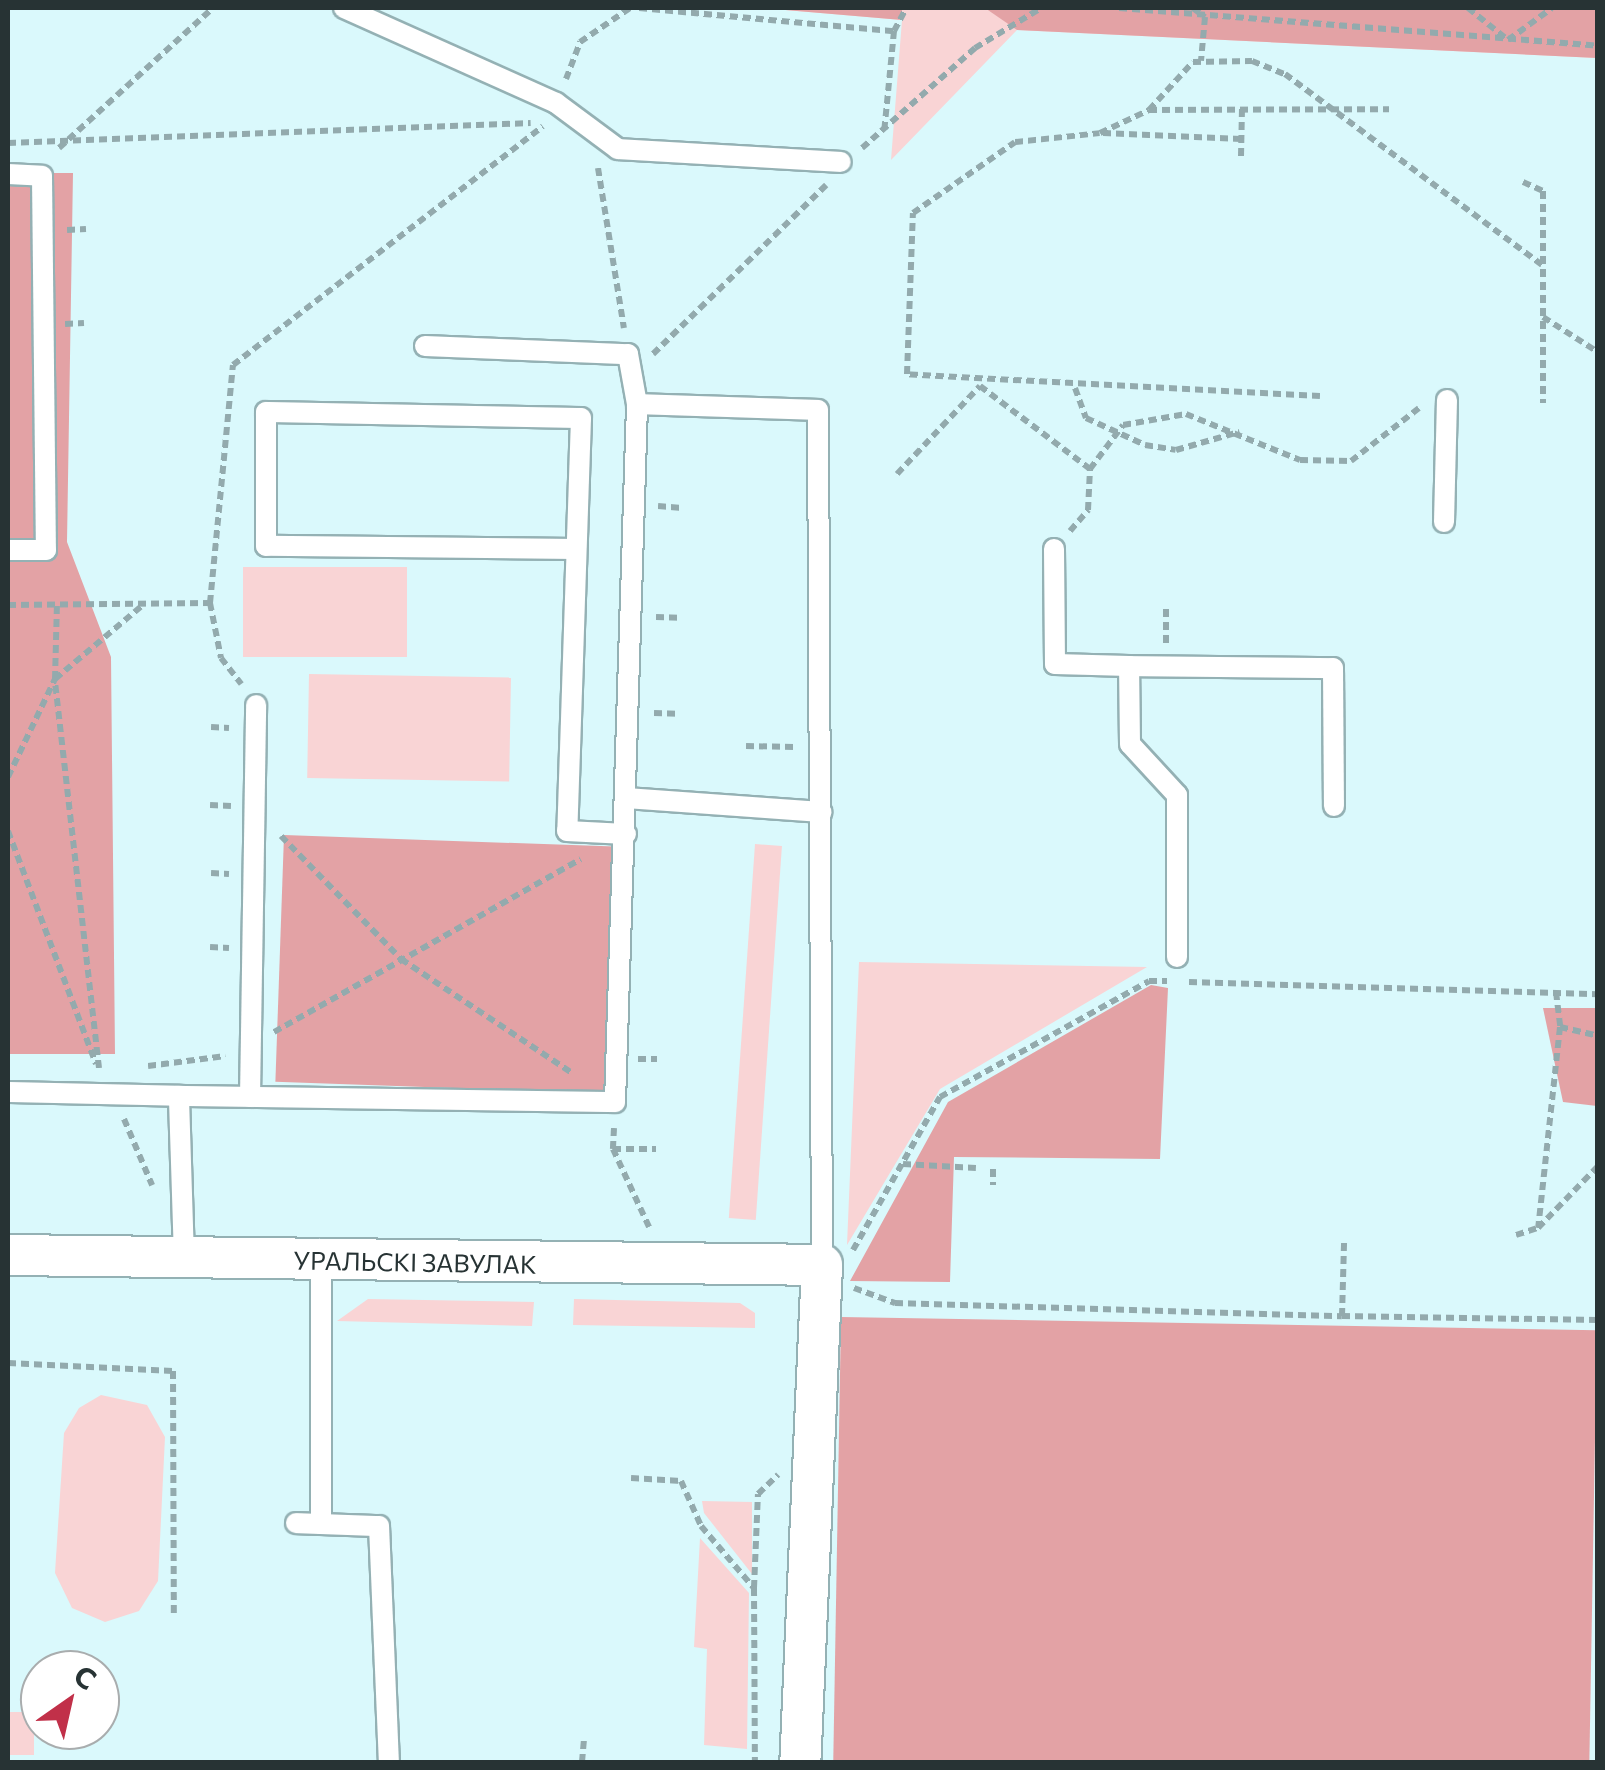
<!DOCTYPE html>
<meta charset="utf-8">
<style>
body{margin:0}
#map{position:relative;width:1605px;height:1770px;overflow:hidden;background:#daf9fc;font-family:Commissioner,sans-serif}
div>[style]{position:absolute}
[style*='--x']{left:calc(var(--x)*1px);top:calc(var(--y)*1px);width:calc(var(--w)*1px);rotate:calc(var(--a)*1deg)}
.green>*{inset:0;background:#f9d4d5;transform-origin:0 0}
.forest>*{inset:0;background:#e3a2a5;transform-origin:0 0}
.path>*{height:6px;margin-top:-3px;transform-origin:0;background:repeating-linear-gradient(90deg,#93aaad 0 8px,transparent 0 13px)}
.roads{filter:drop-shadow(2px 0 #94b1b4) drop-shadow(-2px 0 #94b1b4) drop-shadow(0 2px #94b1b4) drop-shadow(0 -2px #94b1b4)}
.service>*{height:20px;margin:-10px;padding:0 10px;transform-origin:10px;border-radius:10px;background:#fff}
.minor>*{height:40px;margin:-20px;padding:0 20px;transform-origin:20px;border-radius:20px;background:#fff}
span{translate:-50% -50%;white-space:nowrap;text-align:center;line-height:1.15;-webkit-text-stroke:9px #fff;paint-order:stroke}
.street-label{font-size:25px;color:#273334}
.frame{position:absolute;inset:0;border:10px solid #273334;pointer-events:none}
.north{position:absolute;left:20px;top:1650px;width:100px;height:100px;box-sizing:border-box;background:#fff;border:2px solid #a9adae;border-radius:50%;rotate:34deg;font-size:28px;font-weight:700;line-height:40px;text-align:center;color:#273334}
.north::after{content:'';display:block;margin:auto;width:35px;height:45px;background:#c13049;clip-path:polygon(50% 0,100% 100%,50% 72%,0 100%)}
</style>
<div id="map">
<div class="green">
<div style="clip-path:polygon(762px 8px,1597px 8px,1597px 58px,1017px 30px,891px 160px,902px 20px)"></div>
<div style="left:243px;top:567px;width:164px;height:90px"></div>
<div style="left:309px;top:674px;width:202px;height:104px;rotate:1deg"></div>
<div style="left:755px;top:844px;width:27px;height:375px;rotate:4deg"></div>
<div style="clip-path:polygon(859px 962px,1147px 967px,940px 1089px,847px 1245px)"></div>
<div style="clip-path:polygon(368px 1299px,534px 1302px,532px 1326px,337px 1321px)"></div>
<div style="clip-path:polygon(574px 1299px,740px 1303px,755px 1313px,755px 1328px,573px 1325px)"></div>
<div style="clip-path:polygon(101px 1395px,147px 1405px,165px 1437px,158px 1581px,139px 1611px,105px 1622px,72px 1608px,55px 1573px,64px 1433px,79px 1408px)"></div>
<div style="clip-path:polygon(702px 1501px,752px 1502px,752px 1574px,704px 1513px)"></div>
<div style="clip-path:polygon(700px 1538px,749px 1593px,747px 1749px,704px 1745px,707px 1649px,694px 1647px)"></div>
<div style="left:8px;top:1712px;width:26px;height:43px"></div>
</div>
<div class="forest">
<div style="clip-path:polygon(762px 8px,902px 8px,902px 20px)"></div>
<div style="clip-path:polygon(985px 8px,1597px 8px,1597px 58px,1017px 30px)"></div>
<div style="clip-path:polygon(8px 173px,73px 173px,67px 542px,111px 657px,115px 1054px,8px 1054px)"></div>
<div style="left:284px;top:835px;width:331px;height:247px;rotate:2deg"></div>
<div style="clip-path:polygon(1151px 985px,1168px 988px,1160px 1159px,954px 1157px,950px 1282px,850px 1281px,948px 1102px)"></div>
<div style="clip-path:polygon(1543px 1008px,1597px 1008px,1597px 1106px,1563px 1102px)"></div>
<div style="left:841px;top:1317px;width:756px;height:444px;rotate:1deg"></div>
</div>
<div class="path">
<div style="--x:639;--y:8;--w:256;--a:5.2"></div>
<div style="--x:894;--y:31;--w:102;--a:95.6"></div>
<div style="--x:1119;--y:8;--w:481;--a:4.5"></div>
<div style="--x:1193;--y:8;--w:15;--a:37"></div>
<div style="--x:1205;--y:17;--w:44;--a:95.2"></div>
<div style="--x:1468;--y:8;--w:51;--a:38.7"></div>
<div style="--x:1508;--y:40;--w:54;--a:-36"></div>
<div style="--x:894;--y:31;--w:26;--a:-62"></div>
<div style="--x:566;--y:79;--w:40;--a:-69"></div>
<div style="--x:580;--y:42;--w:60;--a:-34.2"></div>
<div style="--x:1149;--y:110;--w:65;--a:-47.5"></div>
<div style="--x:1193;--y:62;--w:59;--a:-1"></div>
<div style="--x:1252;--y:61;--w:35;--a:22"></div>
<div style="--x:1285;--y:74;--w:320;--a:36.6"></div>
<div style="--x:1103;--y:133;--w:138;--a:2.5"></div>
<div style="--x:8;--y:143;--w:523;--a:-2.19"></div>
<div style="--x:59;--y:148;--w:208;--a:-42.3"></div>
<div style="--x:862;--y:148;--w:151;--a:-41.5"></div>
<div style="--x:975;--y:48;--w:77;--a:-31.2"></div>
<div style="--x:1241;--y:156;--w:47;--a:-88.8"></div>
<div style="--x:598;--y:168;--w:162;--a:80.8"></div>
<div style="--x:1523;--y:182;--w:22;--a:24"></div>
<div style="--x:1543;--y:191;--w:212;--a:90"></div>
<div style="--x:67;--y:230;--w:19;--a:-3"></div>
<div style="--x:1543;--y:317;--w:65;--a:32.5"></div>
<div style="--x:65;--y:324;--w:19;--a:-3"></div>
<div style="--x:653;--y:354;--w:242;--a:-44.3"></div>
<div style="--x:1075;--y:388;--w:32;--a:70"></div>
<div style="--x:1086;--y:418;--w:65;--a:24.6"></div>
<div style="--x:1145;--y:445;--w:31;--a:9"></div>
<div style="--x:1176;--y:450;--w:66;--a:-15.9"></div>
<div style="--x:1320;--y:396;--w:414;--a:-177"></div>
<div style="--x:907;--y:374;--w:161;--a:-87.9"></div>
<div style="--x:913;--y:213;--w:124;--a:-34.8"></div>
<div style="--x:1015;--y:142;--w:85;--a:-6"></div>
<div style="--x:1100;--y:133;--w:54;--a:-25.1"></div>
<div style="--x:1149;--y:110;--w:240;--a:-0.2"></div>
<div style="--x:897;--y:474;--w:121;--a:-46.7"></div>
<div style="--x:980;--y:386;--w:138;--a:37"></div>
<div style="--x:1090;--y:469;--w:55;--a:-53.1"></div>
<div style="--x:1123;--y:425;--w:64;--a:-9.9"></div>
<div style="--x:1186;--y:414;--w:123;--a:22"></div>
<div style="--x:1300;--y:460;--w:51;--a:1.1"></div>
<div style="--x:1351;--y:461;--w:86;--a:-37.9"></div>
<div style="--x:658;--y:506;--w:24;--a:5"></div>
<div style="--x:1070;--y:531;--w:28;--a:-49"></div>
<div style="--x:1088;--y:510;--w:41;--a:-87.2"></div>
<div style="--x:210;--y:603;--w:56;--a:78.7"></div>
<div style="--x:221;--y:658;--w:33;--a:52"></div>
<div style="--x:8;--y:605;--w:202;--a:-0.6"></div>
<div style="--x:210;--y:603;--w:239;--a:-84.5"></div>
<div style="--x:233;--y:365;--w:391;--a:-37.6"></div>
<div style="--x:1166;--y:609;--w:34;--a:90"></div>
<div style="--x:656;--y:617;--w:23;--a:2"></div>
<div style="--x:654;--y:713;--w:23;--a:2"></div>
<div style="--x:211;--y:727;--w:18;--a:3"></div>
<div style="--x:746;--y:746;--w:48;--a:1.2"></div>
<div style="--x:8;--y:777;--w:109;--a:-64.4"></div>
<div style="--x:55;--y:679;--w:74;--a:-88.5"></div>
<div style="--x:210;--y:805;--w:21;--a:3"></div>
<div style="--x:8;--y:831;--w:249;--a:69.3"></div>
<div style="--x:281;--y:836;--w:172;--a:45.7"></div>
<div style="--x:401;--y:959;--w:206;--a:33.7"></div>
<div style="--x:211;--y:873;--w:18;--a:3"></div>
<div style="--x:210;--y:947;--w:19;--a:3"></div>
<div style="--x:1189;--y:982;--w:409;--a:1.7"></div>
<div style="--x:1556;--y:992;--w:35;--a:83"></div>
<div style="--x:1560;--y:1027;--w:39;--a:13"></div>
<div style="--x:1560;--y:1027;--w:202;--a:96.2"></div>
<div style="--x:1538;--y:1228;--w:86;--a:-45.9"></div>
<div style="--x:274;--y:1032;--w:352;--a:-29.4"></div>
<div style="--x:638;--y:1059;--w:19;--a:0"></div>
<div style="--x:148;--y:1066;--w:78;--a:-7.4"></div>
<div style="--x:99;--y:1068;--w:391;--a:-96.5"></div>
<div style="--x:55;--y:679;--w:116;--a:-40.1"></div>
<div style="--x:124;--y:1119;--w:72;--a:67"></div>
<div style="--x:614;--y:1128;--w:21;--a:93"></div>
<div style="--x:613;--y:1149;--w:86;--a:65.2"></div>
<div style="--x:613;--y:1149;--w:43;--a:0"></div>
<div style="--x:903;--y:1164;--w:73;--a:3.1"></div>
<div style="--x:993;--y:1169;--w:16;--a:90"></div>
<div style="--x:1516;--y:1235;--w:23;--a:-18"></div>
<div style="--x:853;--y:1250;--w:176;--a:-60.4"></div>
<div style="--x:940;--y:1097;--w:239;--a:-29"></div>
<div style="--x:1149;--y:981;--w:18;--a:0"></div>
<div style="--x:854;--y:1288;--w:44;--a:20.1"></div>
<div style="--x:895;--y:1303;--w:447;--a:1.7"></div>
<div style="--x:1342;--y:1316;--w:73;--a:-88.4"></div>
<div style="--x:1342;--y:1316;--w:256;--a:0.9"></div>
<div style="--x:8;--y:1363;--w:165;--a:2.8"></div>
<div style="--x:173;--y:1371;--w:247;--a:89.8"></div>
<div style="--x:631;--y:1478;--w:50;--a:3.4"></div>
<div style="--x:681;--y:1481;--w:49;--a:66"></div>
<div style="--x:701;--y:1526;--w:82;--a:49.5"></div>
<div style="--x:754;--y:1588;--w:174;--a:89.7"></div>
<div style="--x:754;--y:1588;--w:94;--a:-87.6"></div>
<div style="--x:758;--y:1494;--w:28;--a:-44"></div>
<div style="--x:582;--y:1762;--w:25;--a:-85"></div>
</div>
<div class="roads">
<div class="service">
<div style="--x:344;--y:8;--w:232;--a:24.1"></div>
<div style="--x:556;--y:103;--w:77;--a:36.6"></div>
<div style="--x:618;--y:149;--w:223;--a:3.3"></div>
<div style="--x:8;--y:174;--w:34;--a:3"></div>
<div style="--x:42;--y:176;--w:374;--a:89.4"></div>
<div style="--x:46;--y:550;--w:38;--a:180"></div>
<div style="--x:425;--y:346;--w:203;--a:2.3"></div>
<div style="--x:628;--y:354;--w:51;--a:79.8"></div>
<div style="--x:1444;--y:522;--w:122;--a:-88.6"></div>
<div style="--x:576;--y:549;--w:310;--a:-179.4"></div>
<div style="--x:266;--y:546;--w:134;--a:-90"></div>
<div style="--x:266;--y:412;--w:315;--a:1.1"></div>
<div style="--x:581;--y:418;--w:413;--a:91.9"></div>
<div style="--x:567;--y:831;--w:59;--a:2.9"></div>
<div style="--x:1054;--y:549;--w:115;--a:89.5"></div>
<div style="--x:1055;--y:664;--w:74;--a:1.5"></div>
<div style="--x:626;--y:798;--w:196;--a:4.1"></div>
<div style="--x:1177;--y:957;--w:162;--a:-90"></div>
<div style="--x:1177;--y:795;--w:69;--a:-132.7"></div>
<div style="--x:1130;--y:744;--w:78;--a:-90.7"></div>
<div style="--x:1129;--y:666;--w:204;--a:0.6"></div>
<div style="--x:1333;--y:668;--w:138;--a:89.6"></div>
<div style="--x:8;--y:1092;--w:171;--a:1.3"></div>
<div style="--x:250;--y:1097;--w:392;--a:-89.1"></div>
<div style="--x:184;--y:1258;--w:162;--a:-91.8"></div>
<div style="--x:179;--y:1096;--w:436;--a:0.8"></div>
<div style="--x:615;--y:1102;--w:698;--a:-88.19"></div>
<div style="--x:637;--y:404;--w:181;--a:1.9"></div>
<div style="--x:818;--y:410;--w:855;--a:89.73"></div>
<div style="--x:321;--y:1260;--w:264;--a:90"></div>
<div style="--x:296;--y:1523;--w:83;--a:2.1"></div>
<div style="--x:379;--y:1526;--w:236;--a:87.6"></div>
</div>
<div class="minor">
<div style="--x:8;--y:1255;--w:814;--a:0.7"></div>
<div style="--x:822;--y:1265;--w:497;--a:92.5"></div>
</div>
</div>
<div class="street-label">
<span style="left:415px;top:1262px;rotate:1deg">УРАЛЬСКІ ЗАВУЛАК</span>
</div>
<div class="frame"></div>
<div class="north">С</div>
</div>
